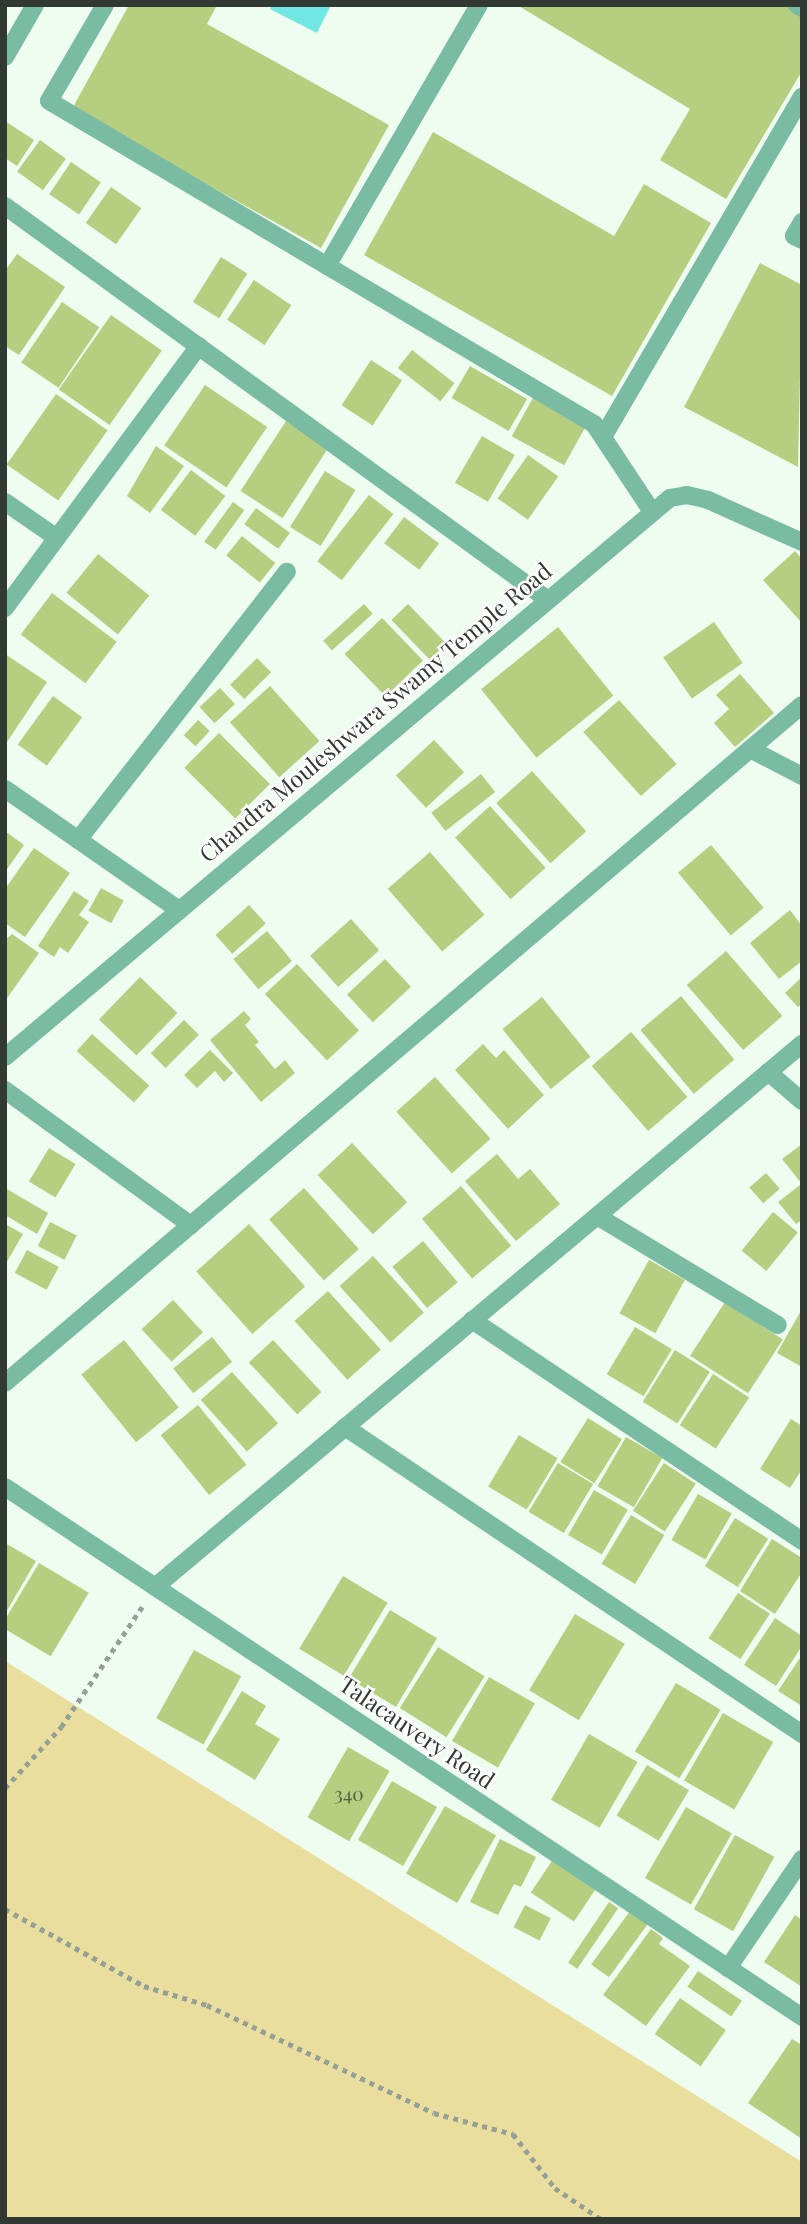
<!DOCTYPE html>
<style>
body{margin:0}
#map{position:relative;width:807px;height:2224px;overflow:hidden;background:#eefdef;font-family:"Playfair Display",serif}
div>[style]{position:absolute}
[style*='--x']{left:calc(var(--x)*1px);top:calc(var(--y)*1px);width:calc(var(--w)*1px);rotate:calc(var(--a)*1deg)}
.green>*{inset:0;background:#eade9f}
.water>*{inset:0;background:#70e7e3}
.building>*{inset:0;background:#b6ce7f;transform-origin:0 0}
.path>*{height:4.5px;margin-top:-2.25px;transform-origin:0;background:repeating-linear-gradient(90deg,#95a096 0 5px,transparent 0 10px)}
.street>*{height:18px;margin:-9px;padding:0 9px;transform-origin:9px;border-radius:9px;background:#7abba3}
span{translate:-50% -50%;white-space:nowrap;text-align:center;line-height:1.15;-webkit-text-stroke:5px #fff;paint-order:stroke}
.number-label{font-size:19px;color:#535e45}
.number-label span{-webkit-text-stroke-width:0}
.street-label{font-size:23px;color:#323832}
.frame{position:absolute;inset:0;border:7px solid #323832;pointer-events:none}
</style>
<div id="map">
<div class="green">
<div style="clip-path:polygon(5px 1661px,802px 2162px,802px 2219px,5px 2219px)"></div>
</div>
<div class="water">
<div style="clip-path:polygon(272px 5px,331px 5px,317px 33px,270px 9px)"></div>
</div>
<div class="building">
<div style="clip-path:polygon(129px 5px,217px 5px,207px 24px,389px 125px,321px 248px,72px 109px)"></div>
<div style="clip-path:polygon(517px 5px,791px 5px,802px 12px,802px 71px,726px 199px,660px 160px,690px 109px)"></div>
<div style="clip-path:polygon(5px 121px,34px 140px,17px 166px,5px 158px)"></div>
<div style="clip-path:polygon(433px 132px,614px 236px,644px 184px,711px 223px,612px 396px,364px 255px)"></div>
<div style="left:40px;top:140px;width:32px;height:39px;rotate:36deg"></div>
<div style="left:71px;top:162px;width:36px;height:39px;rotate:34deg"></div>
<div style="left:111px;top:187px;width:37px;height:44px;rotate:35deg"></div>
<div style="clip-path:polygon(17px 254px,65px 287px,19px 355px,5px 346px,5px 271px)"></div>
<div style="left:221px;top:257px;width:31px;height:53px;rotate:32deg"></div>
<div style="clip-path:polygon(760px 263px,802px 285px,798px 467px,684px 407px)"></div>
<div style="left:254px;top:280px;width:45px;height:48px;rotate:34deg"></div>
<div style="left:62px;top:302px;width:45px;height:73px;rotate:34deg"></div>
<div style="left:111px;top:315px;width:62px;height:91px;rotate:35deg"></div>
<div style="left:412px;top:350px;width:54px;height:23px;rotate:38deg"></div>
<div style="left:371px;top:360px;width:37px;height:54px;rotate:33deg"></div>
<div style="left:470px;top:366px;width:66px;height:37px;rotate:30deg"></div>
<div style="left:205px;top:385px;width:75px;height:73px;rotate:34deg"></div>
<div style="left:56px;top:394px;width:63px;height:86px;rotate:35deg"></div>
<div style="left:534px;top:396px;width:60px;height:46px;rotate:29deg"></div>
<div style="left:288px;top:418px;width:50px;height:87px;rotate:33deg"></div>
<div style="left:482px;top:436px;width:38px;height:54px;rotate:30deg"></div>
<div style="clip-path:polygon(156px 446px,184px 466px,150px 513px,127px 496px)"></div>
<div style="left:528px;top:455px;width:37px;height:53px;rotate:35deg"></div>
<div style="left:191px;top:470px;width:43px;height:50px;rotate:37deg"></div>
<div style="left:325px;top:471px;width:36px;height:66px;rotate:32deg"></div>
<div style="left:369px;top:495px;width:31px;height:84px;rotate:38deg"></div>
<div style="left:233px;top:502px;width:14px;height:49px;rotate:36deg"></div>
<div style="left:256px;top:508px;width:42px;height:20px;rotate:36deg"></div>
<div style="left:404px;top:517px;width:44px;height:33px;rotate:37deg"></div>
<div style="left:242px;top:536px;width:43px;height:25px;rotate:39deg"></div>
<div style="clip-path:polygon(795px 551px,802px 559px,802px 623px,763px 580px)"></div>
<div style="left:98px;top:554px;width:66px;height:50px;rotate:39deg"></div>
<div style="left:52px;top:593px;width:81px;height:52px;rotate:37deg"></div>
<div style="left:364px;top:604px;width:13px;height:55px;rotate:48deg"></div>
<div style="left:408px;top:604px;width:55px;height:23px;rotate:46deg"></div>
<div style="left:382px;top:618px;width:59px;height:52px;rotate:46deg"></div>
<div style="left:714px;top:622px;width:50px;height:62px;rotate:55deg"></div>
<div style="left:558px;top:627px;width:88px;height:99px;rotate:51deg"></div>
<div style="clip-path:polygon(5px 654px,47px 682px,7px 742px,5px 741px)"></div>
<div style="left:257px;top:658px;width:20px;height:38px;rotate:45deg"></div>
<div style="clip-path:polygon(740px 674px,774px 713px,735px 747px,714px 723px,729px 709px,716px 695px)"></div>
<div style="left:270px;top:686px;width:74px;height:54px;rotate:48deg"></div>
<div style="left:220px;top:688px;width:22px;height:28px;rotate:47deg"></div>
<div style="left:53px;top:696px;width:36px;height:60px;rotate:36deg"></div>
<div style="left:619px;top:700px;width:86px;height:48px;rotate:48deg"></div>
<div style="left:198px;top:720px;width:16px;height:21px;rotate:43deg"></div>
<div style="left:219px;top:733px;width:72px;height:49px;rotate:45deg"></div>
<div style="left:434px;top:740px;width:44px;height:52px;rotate:47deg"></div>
<div style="left:532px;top:771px;width:81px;height:48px;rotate:48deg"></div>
<div style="left:481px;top:774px;width:23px;height:63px;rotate:52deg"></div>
<div style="left:490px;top:806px;width:83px;height:47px;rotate:48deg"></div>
<div style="clip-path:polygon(5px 831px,24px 845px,5px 872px)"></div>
<div style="left:711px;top:845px;width:82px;height:43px;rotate:50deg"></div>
<div style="clip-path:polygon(34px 848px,70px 873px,25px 937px,5px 923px,5px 889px)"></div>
<div style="left:430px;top:852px;width:83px;height:56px;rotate:49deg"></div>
<div style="left:101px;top:888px;width:26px;height:26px;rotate:29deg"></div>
<div style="clip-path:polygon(74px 891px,89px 901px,79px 915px,89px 922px,68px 953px,60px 947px,54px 957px,38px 946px)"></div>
<div style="left:249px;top:905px;width:25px;height:45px;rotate:48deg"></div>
<div style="clip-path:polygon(790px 910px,802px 926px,802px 961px,779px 979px,750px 943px)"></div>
<div style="left:351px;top:919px;width:42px;height:55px;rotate:48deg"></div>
<div style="left:267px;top:931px;width:39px;height:44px;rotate:50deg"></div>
<div style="clip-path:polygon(12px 934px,39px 953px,5px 1001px,5px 940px)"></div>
<div style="left:726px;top:951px;width:86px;height:52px;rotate:49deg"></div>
<div style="left:385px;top:959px;width:38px;height:52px;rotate:47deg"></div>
<div style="left:297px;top:964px;width:91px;height:44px;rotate:47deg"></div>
<div style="left:140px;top:977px;width:52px;height:59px;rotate:44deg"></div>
<div style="clip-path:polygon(802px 977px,802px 1004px,798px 1007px,785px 993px)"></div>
<div style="left:681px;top:996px;width:83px;height:53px;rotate:50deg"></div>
<div style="left:542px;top:997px;width:77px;height:51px;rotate:51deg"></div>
<div style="clip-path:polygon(244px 1011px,251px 1019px,245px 1025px,259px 1042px,255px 1045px,275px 1069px,285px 1060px,295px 1073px,261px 1102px,210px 1040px)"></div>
<div style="left:184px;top:1020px;width:21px;height:47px;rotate:45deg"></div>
<div style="left:631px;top:1032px;width:86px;height:52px;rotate:49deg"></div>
<div style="left:92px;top:1034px;width:77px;height:23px;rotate:42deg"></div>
<div style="clip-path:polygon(483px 1044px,496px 1058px,504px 1050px,544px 1095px,508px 1129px,455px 1070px)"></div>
<div style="clip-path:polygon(210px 1050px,233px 1073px,224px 1082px,215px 1071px,197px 1088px,184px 1075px)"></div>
<div style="left:435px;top:1077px;width:83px;height:52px;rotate:48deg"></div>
<div style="left:352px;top:1143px;width:81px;height:47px;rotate:47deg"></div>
<div style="clip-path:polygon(802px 1144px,802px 1184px,782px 1159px)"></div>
<div style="left:49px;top:1148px;width:31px;height:39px;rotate:31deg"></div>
<div style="clip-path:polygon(497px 1154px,518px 1179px,530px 1169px,560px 1204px,516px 1241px,465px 1181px)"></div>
<div style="left:766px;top:1173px;width:21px;height:22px;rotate:49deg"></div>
<div style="clip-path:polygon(800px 1185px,802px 1220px,796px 1224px,778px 1202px)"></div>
<div style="left:461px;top:1186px;width:78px;height:51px;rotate:50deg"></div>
<div style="clip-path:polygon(5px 1188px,48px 1213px,37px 1234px,5px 1215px)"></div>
<div style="left:304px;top:1188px;width:82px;height:47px;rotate:48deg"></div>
<div style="left:773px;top:1212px;width:32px;height:50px;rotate:39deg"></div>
<div style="left:50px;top:1222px;width:30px;height:27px;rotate:27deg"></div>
<div style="clip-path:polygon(5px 1224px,23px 1234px,5px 1265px)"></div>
<div style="left:249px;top:1224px;width:84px;height:71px;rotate:48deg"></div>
<div style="left:423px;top:1241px;width:54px;height:40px;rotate:50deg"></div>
<div style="left:27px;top:1250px;width:36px;height:26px;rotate:28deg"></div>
<div style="left:373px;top:1256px;width:76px;height:45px;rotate:48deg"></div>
<div style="left:649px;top:1260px;width:41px;height:61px;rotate:29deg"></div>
<div style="left:328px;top:1291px;width:79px;height:45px;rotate:48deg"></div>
<div style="left:173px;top:1300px;width:44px;height:43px;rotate:47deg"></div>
<div style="left:725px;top:1302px;width:69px;height:64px;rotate:33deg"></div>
<div style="clip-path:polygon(802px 1309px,802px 1367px,777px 1353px)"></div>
<div style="left:635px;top:1327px;width:43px;height:55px;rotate:31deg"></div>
<div style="left:212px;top:1337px;width:32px;height:50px;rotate:51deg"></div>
<div style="left:124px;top:1340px;width:87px;height:55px;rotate:51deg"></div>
<div style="left:273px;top:1340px;width:71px;height:33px;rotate:47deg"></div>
<div style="left:675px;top:1350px;width:41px;height:61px;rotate:32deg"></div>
<div style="left:232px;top:1372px;width:69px;height:42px;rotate:48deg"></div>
<div style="left:713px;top:1374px;width:43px;height:61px;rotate:33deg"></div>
<div style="left:198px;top:1405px;width:77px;height:48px;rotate:51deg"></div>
<div style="left:588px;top:1418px;width:40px;height:52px;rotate:32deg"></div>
<div style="clip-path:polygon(791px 1419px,802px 1426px,802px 1469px,790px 1488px,760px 1469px)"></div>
<div style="left:519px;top:1435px;width:45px;height:60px;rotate:31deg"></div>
<div style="left:626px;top:1437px;width:42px;height:57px;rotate:30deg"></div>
<div style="left:558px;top:1463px;width:41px;height:57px;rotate:31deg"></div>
<div style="left:664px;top:1463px;width:38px;height:57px;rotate:33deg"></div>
<div style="left:594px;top:1490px;width:39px;height:52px;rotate:30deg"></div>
<div style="left:698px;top:1494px;width:39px;height:53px;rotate:30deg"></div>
<div style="left:631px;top:1515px;width:39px;height:57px;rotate:31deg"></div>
<div style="left:735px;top:1518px;width:39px;height:57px;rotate:32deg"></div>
<div style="clip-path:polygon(772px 1539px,802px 1558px,802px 1572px,775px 1614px,740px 1591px)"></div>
<div style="clip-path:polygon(5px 1543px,36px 1561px,5px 1614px)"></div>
<div style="left:39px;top:1563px;width:58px;height:74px;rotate:31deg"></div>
<div style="left:343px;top:1576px;width:52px;height:85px;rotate:31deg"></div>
<div style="left:738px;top:1593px;width:38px;height:54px;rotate:33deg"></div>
<div style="left:390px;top:1610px;width:55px;height:80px;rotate:31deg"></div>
<div style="left:575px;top:1614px;width:58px;height:89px;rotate:31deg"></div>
<div style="clip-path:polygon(775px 1618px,802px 1636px,802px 1646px,776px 1686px,744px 1665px)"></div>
<div style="left:438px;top:1647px;width:55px;height:72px;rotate:32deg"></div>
<div style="left:194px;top:1650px;width:54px;height:78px;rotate:29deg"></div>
<div style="clip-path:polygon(802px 1655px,802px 1706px,778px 1691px)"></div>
<div style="left:489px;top:1677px;width:53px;height:74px;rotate:30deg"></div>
<div style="left:676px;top:1683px;width:52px;height:80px;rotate:31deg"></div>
<div style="clip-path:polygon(242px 1691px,266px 1706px,255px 1724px,280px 1739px,255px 1780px,206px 1750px)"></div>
<div style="left:723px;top:1713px;width:58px;height:78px;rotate:30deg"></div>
<div style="left:589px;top:1734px;width:56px;height:76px;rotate:30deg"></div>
<div style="left:348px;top:1747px;width:48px;height:81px;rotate:30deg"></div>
<div style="left:647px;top:1765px;width:49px;height:59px;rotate:31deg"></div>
<div style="left:392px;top:1781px;width:52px;height:68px;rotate:30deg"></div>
<div style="left:445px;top:1806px;width:59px;height:78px;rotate:30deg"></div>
<div style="left:686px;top:1807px;width:53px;height:82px;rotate:30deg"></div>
<div style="left:735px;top:1835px;width:45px;height:85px;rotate:29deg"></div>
<div style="clip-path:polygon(500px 1839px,536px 1857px,521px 1887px,514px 1884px,498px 1915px,470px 1902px)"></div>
<div style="left:552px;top:1861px;width:52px;height:38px;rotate:34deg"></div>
<div style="left:609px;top:1902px;width:11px;height:73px;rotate:34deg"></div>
<div style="left:525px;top:1905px;width:29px;height:25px;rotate:27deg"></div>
<div style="left:630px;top:1911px;width:22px;height:66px;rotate:36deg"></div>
<div style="clip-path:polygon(795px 1915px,802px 1920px,802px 1987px,764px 1962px)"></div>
<div style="clip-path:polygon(651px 1929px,663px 1938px,659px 1944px,690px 1966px,646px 2026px,603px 1995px)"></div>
<div style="left:698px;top:1971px;width:53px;height:19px;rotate:34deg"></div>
<div style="left:680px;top:1998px;width:56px;height:44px;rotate:35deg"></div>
<div style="clip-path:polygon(792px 2039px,802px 2045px,802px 2139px,748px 2103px)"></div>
</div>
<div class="path">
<div style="--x:5;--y:1788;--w:83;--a:-47.4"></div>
<div style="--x:61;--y:1727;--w:145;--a:-56"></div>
<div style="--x:5;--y:1909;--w:159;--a:29"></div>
<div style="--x:144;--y:1986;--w:66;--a:16.8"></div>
<div style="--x:207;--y:2005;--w:251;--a:25.4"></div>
<div style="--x:434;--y:2113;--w:82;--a:14.9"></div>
<div style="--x:513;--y:2134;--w:68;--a:52.1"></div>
<div style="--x:555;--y:2188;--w:55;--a:34"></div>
</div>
<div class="street">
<div style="--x:105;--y:5;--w:111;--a:120.3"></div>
<div style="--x:49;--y:101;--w:634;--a:30.65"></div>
<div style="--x:594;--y:424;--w:103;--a:56.5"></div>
<div style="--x:797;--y:5;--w:6;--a:31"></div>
<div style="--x:5;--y:57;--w:60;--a:-60"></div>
<div style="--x:5;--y:206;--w:669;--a:35.95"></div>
<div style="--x:802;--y:222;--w:16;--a:120"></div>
<div style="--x:794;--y:236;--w:9;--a:27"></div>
<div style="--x:327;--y:266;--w:302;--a:-59.8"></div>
<div style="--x:603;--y:437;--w:394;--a:-59.7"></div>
<div style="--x:5;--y:502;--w:63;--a:34.7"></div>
<div style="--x:5;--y:608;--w:326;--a:-53.5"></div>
<div style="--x:750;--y:749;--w:59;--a:27.4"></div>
<div style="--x:5;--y:789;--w:212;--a:34.8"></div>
<div style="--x:78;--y:840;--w:340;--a:-52.1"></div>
<div style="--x:5;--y:1057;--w:869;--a:-40.05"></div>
<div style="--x:670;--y:498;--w:17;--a:-10"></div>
<div style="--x:687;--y:495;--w:22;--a:13"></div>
<div style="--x:708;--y:500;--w:103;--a:24.1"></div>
<div style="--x:768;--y:1072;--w:45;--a:40.5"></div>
<div style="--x:5;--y:1090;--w:230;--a:36"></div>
<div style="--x:597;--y:1216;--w:211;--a:31.1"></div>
<div style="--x:472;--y:1320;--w:397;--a:33.8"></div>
<div style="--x:5;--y:1383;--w:1046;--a:-40.39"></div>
<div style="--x:345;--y:1427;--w:551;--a:33.89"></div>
<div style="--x:5;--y:1487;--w:957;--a:33.62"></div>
<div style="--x:155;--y:1587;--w:845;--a:-40.01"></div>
<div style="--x:728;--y:1968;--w:132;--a:-55.8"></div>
</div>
<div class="number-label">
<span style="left:349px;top:1794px">340</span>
</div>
<div class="street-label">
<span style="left:375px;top:712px;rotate:-40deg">Chandra Mouleshwara Swamy Temple Road</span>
<span style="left:417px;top:1732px;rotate:34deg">Talacauvery Road</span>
</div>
<div class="frame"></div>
</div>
